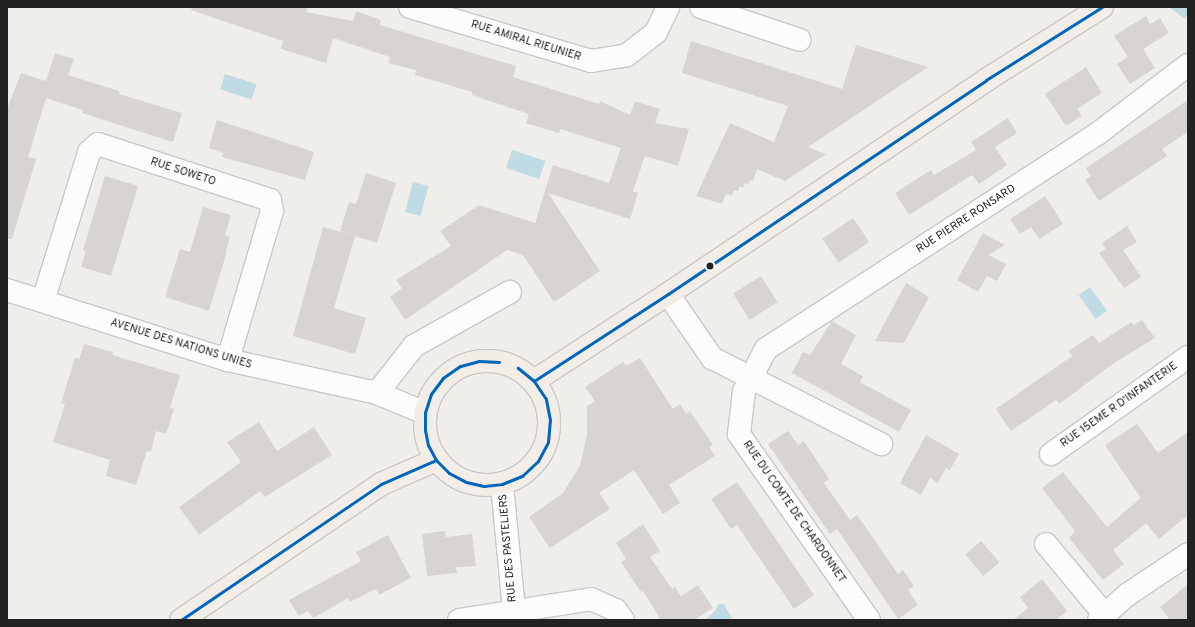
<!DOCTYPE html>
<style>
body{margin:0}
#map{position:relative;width:1195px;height:627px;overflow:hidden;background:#f0eeeb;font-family:Overpass,sans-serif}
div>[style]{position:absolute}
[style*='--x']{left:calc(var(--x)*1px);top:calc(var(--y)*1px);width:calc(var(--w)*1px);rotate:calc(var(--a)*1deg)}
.water>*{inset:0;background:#bfdbe3;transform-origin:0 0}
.building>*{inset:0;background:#d7d4d2;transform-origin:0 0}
.roads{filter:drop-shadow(1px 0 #c9c8c7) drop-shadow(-1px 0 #c9c8c7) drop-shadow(0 1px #c9c8c7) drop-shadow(0 -1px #c9c8c7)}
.minor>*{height:22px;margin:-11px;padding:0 11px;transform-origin:11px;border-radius:11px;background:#fdfcfc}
.major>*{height:22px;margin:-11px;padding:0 11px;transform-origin:11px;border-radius:11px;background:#f3ede7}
.major>.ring{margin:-11px;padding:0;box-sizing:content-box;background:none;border:22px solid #f3ede7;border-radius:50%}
.bus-1>*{height:3px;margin:-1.5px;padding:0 1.5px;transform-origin:1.5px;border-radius:1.5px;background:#0065bd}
.dots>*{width:11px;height:11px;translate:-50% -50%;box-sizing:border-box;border:2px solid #fff;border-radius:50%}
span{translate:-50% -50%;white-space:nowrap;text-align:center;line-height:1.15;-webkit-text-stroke:4px #fff;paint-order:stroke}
.street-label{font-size:11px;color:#222}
.frame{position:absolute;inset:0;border:8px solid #222;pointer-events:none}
</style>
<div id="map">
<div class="water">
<div style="clip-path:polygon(1169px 7px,1188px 7px,1188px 14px,1185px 19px)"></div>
<div style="left:225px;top:74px;width:33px;height:16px;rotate:18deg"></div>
<div style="left:512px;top:150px;width:35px;height:19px;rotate:18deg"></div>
<div style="left:413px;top:182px;width:16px;height:31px;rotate:15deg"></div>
<div style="left:1090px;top:287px;width:29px;height:14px;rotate:54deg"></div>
<div style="clip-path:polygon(718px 604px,724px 604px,732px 618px,728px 620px,705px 620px,716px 610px)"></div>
</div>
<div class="building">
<div style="clip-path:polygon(192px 7px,308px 7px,306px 12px,353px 21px,356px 11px,381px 20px,380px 25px,516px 66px,513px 77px,599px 104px,600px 101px,630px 115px,635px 101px,660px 109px,655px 123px,689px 129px,678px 166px,645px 156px,633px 191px,638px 193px,630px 219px,548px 193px,600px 271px,554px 302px,523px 255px,507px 250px,405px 320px,390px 297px,402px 288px,396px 280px,451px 246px,440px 231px,479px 205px,535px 223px,553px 165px,609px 183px,621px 148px,560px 129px,559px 133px,526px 123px,529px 114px,472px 95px,472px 92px,415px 75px,416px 70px,388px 63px,390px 57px,333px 38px,326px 63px,281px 49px,283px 41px,191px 10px)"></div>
<div style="clip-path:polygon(1146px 16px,1150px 24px,1160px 18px,1169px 33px,1143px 49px,1155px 68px,1130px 84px,1117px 64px,1128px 57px,1114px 36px)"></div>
<div style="clip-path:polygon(691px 41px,842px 89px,856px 45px,928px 67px,808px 147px,826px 154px,785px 181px,757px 169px,753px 181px,750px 180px,748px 184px,745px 183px,743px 188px,740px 186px,738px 191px,734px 190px,732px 196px,726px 194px,722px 204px,696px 196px,730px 123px,774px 142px,788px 106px,682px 73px)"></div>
<div style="clip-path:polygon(55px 53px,74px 59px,68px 75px,119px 91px,119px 94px,182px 113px,173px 142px,82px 113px,83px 110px,46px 98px,28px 157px,36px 159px,12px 239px,7px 239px,7px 109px,21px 73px,46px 81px)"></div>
<div style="clip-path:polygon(1086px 67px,1102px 93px,1077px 109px,1082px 116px,1066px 126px,1045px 94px)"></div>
<div style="clip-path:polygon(1188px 100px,1188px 132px,1162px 149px,1167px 156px,1099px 201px,1085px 180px,1091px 176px,1086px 168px)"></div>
<div style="clip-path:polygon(1008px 118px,1017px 133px,995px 147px,1007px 165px,979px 184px,972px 175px,909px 215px,895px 193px,931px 170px,934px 175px,976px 150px,971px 142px)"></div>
<div style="clip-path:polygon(217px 120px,314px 152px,305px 180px,222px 157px,224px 153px,209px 148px)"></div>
<div style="clip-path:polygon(366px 173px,396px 183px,377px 243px,355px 236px,334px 308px,366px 318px,355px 354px,293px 336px,323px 227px,352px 235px,340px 231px,349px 202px,356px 204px)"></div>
<div style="clip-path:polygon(105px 176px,138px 186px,111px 276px,81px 267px,86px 252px,83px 250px)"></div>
<div style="clip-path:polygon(1045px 196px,1063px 224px,1039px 239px,1031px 227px,1020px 234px,1010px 219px)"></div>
<div style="clip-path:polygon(203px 207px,231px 215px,225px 235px,230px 237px,226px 251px,227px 251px,209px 311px,165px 297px,180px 249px,190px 252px)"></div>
<div style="left:853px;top:218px;width:29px;height:37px;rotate:56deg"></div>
<div style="clip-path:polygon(1127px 226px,1137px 242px,1123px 250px,1141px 277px,1124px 288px,1099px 253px,1106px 249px,1102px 243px)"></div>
<div style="clip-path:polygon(983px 233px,1005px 245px,988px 255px,1006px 264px,997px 281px,987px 276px,978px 292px,957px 280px)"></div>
<div style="left:761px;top:276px;width:31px;height:33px;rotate:58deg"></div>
<div style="clip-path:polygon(906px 283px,929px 297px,904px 343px,875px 341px)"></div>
<div style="clip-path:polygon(1142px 320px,1155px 338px,1114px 363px,1059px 404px,1056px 400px,1011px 431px,996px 409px,1072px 356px,1068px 351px,1093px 335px,1099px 343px,1131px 322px,1134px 325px)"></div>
<div style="clip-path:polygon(832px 321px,856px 335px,841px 364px,863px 376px,860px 382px,911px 410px,899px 432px,792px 373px,803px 352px,810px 355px)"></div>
<div style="clip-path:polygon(84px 344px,113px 352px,112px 355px,180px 375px,170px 408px,174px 409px,166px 434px,156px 431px,151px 452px,147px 451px,136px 485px,106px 476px,110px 460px,53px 442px,65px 404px,61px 403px,75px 358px,79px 359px)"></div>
<div style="clip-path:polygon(640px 358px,673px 409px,680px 404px,686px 414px,690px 411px,713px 445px,709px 447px,715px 456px,669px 485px,680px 503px,663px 514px,634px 470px,599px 493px,610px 509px,550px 548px,529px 517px,563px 493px,580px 466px,587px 435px,587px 406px,595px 401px,585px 387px,623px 362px,626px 366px)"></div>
<div style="clip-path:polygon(259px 422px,277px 451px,314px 427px,332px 455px,265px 497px,260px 491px,199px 535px,179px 507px,241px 462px,227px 442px)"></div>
<div style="clip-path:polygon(1137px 424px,1158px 453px,1188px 432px,1188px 515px,1159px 539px,1146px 523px,1113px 550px,1124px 564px,1103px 580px,1069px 538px,1075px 531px,1042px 488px,1063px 472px,1107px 527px,1141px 498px,1105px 445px)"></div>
<div style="clip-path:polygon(788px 431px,798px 445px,804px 441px,829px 479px,824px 483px,850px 520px,857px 515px,898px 574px,903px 570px,914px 586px,908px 590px,918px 605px,898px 619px,837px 529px,830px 534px,768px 444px)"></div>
<div style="clip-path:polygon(926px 435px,959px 454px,950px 470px,946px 468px,938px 483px,930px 478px,921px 495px,900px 483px)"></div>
<div style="clip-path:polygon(737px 482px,814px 595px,794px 609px,737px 525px,731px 529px,711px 499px)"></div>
<div style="clip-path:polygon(643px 524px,660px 551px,650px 557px,672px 589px,675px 587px,681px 596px,698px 585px,713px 608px,694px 620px,661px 620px,643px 591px,641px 592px,621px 562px,626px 559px,616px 543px)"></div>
<div style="clip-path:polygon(445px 531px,446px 537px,472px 534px,476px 566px,456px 567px,457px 573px,427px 576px,422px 534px)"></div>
<div style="clip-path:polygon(388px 535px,411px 578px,379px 595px,376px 589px,350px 602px,348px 598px,313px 618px,308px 611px,299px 616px,289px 600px,361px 561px,356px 552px)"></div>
<div style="left:981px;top:541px;width:28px;height:21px;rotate:49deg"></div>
<div style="clip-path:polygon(1042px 579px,1067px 611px,1056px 620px,1013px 620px,1028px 608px,1020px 597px)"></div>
<div style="clip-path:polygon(1188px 584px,1188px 620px,1170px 620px,1160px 607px)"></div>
</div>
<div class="roads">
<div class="minor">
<div style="--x:410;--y:7;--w:189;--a:16.6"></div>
<div style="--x:591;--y:61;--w:36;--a:-9"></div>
<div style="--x:627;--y:55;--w:37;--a:-38"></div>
<div style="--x:656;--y:32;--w:28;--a:-64"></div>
<div style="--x:701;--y:7;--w:104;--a:18.4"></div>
<div style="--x:7;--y:290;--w:232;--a:17.6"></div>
<div style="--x:228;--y:360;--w:153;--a:12.5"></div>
<div style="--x:377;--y:393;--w:52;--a:22.6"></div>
<div style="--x:668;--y:294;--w:78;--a:55.5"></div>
<div style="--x:712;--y:358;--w:190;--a:27"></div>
<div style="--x:43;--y:301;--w:156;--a:-72.8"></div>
<div style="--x:89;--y:152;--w:12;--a:-42"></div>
<div style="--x:98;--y:144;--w:181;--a:18"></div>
<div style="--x:270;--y:200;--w:11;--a:80"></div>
<div style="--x:272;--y:211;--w:155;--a:106.5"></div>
<div style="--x:377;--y:393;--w:60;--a:-51.8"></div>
<div style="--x:414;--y:346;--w:110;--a:-29.4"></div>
<div style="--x:1051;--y:454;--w:168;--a:-35.3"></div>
<div style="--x:502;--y:484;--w:128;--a:84.6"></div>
<div style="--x:1046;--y:544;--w:92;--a:50.3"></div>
<div style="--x:459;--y:620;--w:134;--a:-9"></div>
<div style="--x:591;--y:599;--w:27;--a:24"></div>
<div style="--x:616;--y:610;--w:12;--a:55"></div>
<div style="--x:869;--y:620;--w:227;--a:-125"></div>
<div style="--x:739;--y:434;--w:43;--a:-83.4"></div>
<div style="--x:744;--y:391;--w:47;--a:-62.4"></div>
<div style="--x:766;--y:349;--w:395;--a:-33"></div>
<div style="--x:1097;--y:134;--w:114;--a:-37.2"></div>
<div style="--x:1099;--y:620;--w:38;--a:-42"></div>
<div style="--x:1127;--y:595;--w:73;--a:-33.9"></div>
</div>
<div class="major">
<div class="ring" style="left:425px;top:361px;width:102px;height:102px"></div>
<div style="--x:534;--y:381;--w:160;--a:-33"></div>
<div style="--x:668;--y:294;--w:383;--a:-33.9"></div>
<div style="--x:986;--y:80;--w:137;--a:-32.2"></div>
<div style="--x:181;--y:620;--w:242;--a:-34.2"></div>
<div style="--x:381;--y:484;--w:60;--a:-23.6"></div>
</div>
</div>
<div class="bus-1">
<div style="--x:499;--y:362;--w:20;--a:-177"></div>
<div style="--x:479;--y:361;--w:20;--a:165"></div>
<div style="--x:460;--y:366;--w:21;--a:145"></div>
<div style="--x:443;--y:378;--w:20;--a:127"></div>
<div style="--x:431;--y:394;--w:20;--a:108"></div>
<div style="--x:425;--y:413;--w:17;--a:90"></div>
<div style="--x:425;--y:430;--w:15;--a:79"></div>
<div style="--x:428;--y:445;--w:17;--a:62"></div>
<div style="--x:436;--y:460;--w:18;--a:45"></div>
<div style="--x:449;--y:473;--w:19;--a:28"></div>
<div style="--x:466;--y:482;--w:18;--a:13"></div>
<div style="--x:484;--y:486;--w:18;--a:-6"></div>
<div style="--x:502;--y:484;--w:22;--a:-22"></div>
<div style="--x:522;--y:476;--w:22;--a:-43"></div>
<div style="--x:538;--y:461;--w:21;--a:-62"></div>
<div style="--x:548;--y:442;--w:22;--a:-85"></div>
<div style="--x:550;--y:420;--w:21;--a:-101"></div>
<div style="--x:546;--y:399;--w:22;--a:-124"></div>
<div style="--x:534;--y:381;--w:21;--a:-141"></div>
<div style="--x:534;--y:381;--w:160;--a:-33"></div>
<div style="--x:668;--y:294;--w:383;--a:-33.9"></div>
<div style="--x:986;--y:80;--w:137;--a:-32.2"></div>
<div style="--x:181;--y:620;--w:242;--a:-34.2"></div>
<div style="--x:381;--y:484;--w:60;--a:-23.6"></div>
</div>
<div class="dots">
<div style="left:710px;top:266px;background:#222"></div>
</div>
<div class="street-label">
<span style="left:526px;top:41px;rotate:17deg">RUE AMIRAL RIEUNIER</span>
<span style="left:183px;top:172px;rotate:18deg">RUE SOWETO</span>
<span style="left:966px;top:219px;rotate:-33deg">RUE PIERRE RONSARD</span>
<span style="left:181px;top:344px;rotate:17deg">AVENUE DES NATIONS UNIES</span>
<span style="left:1119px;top:405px;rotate:-35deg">RUE 15EME R D'INFANTERIE</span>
<span style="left:794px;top:512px;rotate:55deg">RUE DU COMTE DE CHARDONNET</span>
<span style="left:508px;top:548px;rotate:-95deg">RUE DES PASTELIERS</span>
</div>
<div class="frame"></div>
</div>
